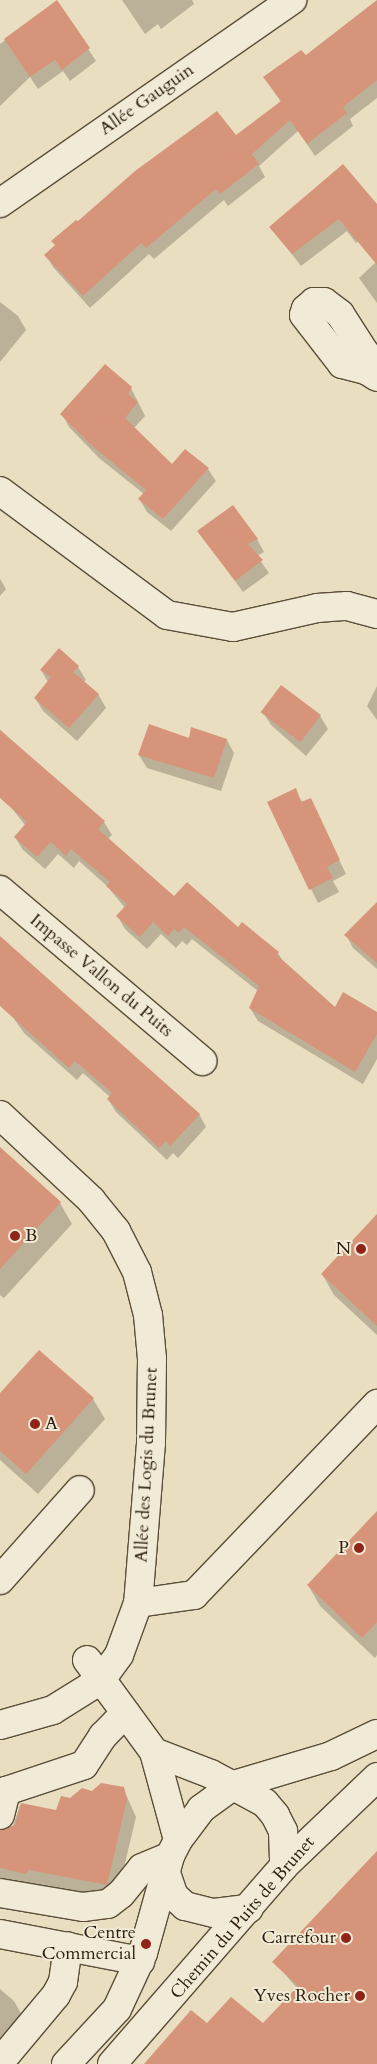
<!DOCTYPE html>
<meta charset="utf-8">
<style>
body{margin:0}
#map{position:relative;width:377px;height:2064px;overflow:hidden;background:#eadec0;font-family:Cardo,serif}
div>[style]{position:absolute}
[style*='--x']{left:calc(var(--x)*1px);top:calc(var(--y)*1px);width:calc(var(--w)*1px);rotate:calc(var(--a)*1deg)}
.shadow>*{inset:0;background:#0003}
.building>*{inset:0;background:#d6957a;transform-origin:0 0}
.roads{filter:drop-shadow(1px 0 #5b4d38) drop-shadow(-1px 0 #5b4d38) drop-shadow(0 1px #5b4d38) drop-shadow(0 -1px #5b4d38)}
.minor>*{height:28px;margin:-14px;padding:0 14px;transform-origin:14px;border-radius:14px;background:#f1ead6}
.dots>*{width:14px;height:14px;translate:-50% -50%;box-sizing:border-box;border:2px solid #f1ead6;border-radius:50%}
span{translate:-50% -50%;white-space:nowrap;text-align:center;line-height:1.15;-webkit-text-stroke:4px #f1ead6;paint-order:stroke}
.street-label{font-size:18px;color:#2b1d0b}
.poi-label{font-size:18px;color:#2b1d0b}
.left{translate:0 -50%;text-align:left}
.right{translate:-100% -50%;text-align:right}
</style>
<div id="map">
<div class="shadow">
<div style="clip-path:polygon(122px 0,192px 0,194px 4px,161px 29px,158px 24px,145px 34px)"></div>
<div style="clip-path:polygon(377px 1px,377px 98px,350px 119px,353px 126px,315px 156px,298px 131px,259px 166px,265px 177px,228px 206px,224px 200px,154px 259px,149px 254px,90px 308px,53px 267px,46px 255px,56px 246px,53px 242px,78px 223px,236px 136px,281px 102px,265px 78px,306px 57px)"></div>
<div style="clip-path:polygon(57px 2px,96px 61px,70px 81px,63px 71px,38px 89px,30px 77px,0 106px,0 44px)"></div>
<div style="clip-path:polygon(377px 205px,377px 225px,356px 243px,347px 231px,301px 266px,271px 227px)"></div>
<div style="clip-path:polygon(377px 261px,377px 303px,359px 278px)"></div>
<div style="clip-path:polygon(0 302px,18px 316px,26px 330px,0 362px)"></div>
<div style="clip-path:polygon(131px 388px,145px 416px,134px 428px,172px 465px,208px 469px,216px 481px,171px 531px,147px 512px,140px 500px,144px 494px,99px 458px,69px 427px,62px 414px)"></div>
<div style="clip-path:polygon(199px 531px,257px 539px,264px 552px,257px 556px,269px 573px,243px 592px)"></div>
<div style="clip-path:polygon(0 579px,6px 589px,0 596px)"></div>
<div style="clip-path:polygon(59px 650px,78px 667px,86px 680px,84px 682px,98px 694px,106px 708px,77px 741px,43px 711px,35px 698px,48px 682px,41px 670px)"></div>
<div style="clip-path:polygon(281px 686px,320px 716px,328px 729px,306px 756px,271px 725px,263px 712px)"></div>
<div style="clip-path:polygon(377px 686px,377px 720px,367px 706px)"></div>
<div style="clip-path:polygon(0 730px,104px 822px,112px 835px,108px 839px,174px 898px,278px 953px,284px 963px,335px 1009px,377px 1013px,377px 1059px,363px 1084px,258px 1021px,250px 1008px,258px 991px,192px 939px,187px 945px,182px 941px,176px 948px,161px 934px,147px 949px,125px 929px,118px 917px,125px 908px,107px 886px,79px 861px,74px 868px,58px 854px,45px 869px,23px 850px,15px 837px,25px 825px,0 793px)"></div>
<div style="clip-path:polygon(190px 739px,227px 740px,234px 753px,221px 791px,147px 768px,139px 755px)"></div>
<div style="clip-path:polygon(295px 790px,303px 803px,310px 800px,346px 874px,333px 881px,339px 892px,318px 903px,268px 803px)"></div>
<div style="clip-path:polygon(377px 904px,377px 969px,353px 948px,346px 935px)"></div>
<div style="clip-path:polygon(0 938px,199px 1114px,206px 1127px,178px 1158px,173px 1153px,167px 1160px,116px 1112px,108px 1099px,110px 1097px,83px 1073px,77px 1080px,24px 1033px,0 999px)"></div>
<div style="clip-path:polygon(5px 1153px,60px 1203px,72px 1224px,4px 1298px,0 1295px,0 1158px)"></div>
<div style="clip-path:polygon(377px 1226px,377px 1335px,334px 1295px,322px 1274px)"></div>
<div style="clip-path:polygon(0 1395px,93px 1399px,105px 1419px,38px 1494px,0 1460px)"></div>
<div style="clip-path:polygon(377px 1513px,377px 1655px,375px 1658px,320px 1606px,308px 1585px)"></div>
<div style="clip-path:polygon(123px 1788px,136px 1817px,116px 1901px,0 1882px,0 1831px,13px 1826px,20px 1805px,57px 1812px,92px 1793px)"></div>
<div style="clip-path:polygon(377px 1853px,377px 2064px,145px 2064px,207px 2025px,263px 2025px,297px 1988px,274px 1962px)"></div>
<div style="clip-path:polygon(0 1989px,14px 2001px,23px 2017px,0 2042px)"></div>
</div>
<div class="building">
<div style="clip-path:polygon(57px 0,90px 48px,62px 70px,55px 60px,30px 77px,4px 39px)"></div>
<div style="clip-path:polygon(377px 0,377px 80px,343px 107px,347px 113px,307px 144px,290px 120px,252px 154px,259px 164px,220px 194px,216px 189px,146px 248px,141px 243px,83px 296px,44px 255px,55px 245px,51px 241px,76px 220px,78px 221px,135px 171px,217px 111px,236px 135px,281px 101px,263px 77px,301px 50px,306px 55px)"></div>
<div style="clip-path:polygon(343px 164px,377px 204px,377px 265px,339px 219px,292px 254px,269px 227px)"></div>
<div style="clip-path:polygon(105px 364px,132px 387px,128px 394px,138px 402px,125px 418px,172px 464px,185px 449px,209px 468px,163px 519px,138px 499px,146px 490px,91px 445px,60px 414px)"></div>
<div style="clip-path:polygon(233px 505px,258px 539px,248px 544px,263px 560px,235px 581px,197px 531px)"></div>
<div style="clip-path:polygon(59px 648px,79px 666px,73px 672px,99px 694px,69px 728px,34px 698px,51px 677px,40px 670px)"></div>
<div style="left:281px;top:685px;width:50px;height:34px;rotate:37deg"></div>
<div style="clip-path:polygon(149px 724px,189px 738px,191px 727px,227px 739px,214px 778px,138px 755px)"></div>
<div style="clip-path:polygon(0 730px,105px 821px,98px 829px,174px 896px,187px 882px,238px 927px,242px 922px,279px 952px,277px 955px,335px 1007px,343px 992px,377px 1012px,377px 1034px,355px 1072px,249px 1008px,259px 986px,184px 927px,179px 933px,174px 929px,168px 936px,153px 922px,140px 937px,116px 916px,127px 904px,106px 886px,110px 882px,71px 849px,66px 856px,51px 842px,37px 857px,14px 837px,27px 822px,0 798px)"></div>
<div style="clip-path:polygon(296px 788px,301px 802px,311px 798px,340px 860px,327px 867px,333px 878px,309px 890px,267px 802px)"></div>
<div style="clip-path:polygon(377px 902px,377px 963px,344px 935px)"></div>
<div style="clip-path:polygon(0 936px,200px 1114px,170px 1146px,166px 1141px,159px 1148px,107px 1099px,112px 1093px,75px 1061px,69px 1068px,0 1006px)"></div>
<div style="clip-path:polygon(0 1147px,61px 1202px,0 1269px)"></div>
<div style="clip-path:polygon(377px 1214px,377px 1326px,321px 1274px)"></div>
<div style="clip-path:polygon(39px 1350px,94px 1398px,26px 1474px,0 1451px,0 1393px)"></div>
<div style="clip-path:polygon(377px 1511px,377px 1622px,362px 1638px,307px 1585px)"></div>
<div style="clip-path:polygon(101px 1783px,124px 1787px,127px 1799px,107px 1885px,29px 1870px,26px 1874px,0 1868px,0 1830px,15px 1825px,21px 1803px,56px 1810px,61px 1796px,70px 1798px,82px 1788px,92px 1791px)"></div>
<div style="clip-path:polygon(377px 1851px,377px 2064px,144px 2064px,191px 2010px,207px 2023px,231px 1997px,263px 2023px,298px 1986px,272px 1962px)"></div>
</div>
<div class="roads">
<div class="minor">
<div style="--x:0;--y:203;--w:356;--a:-34.8"></div>
<div style="--x:366;--y:370;--w:17;--a:-93"></div>
<div style="--x:365;--y:353;--w:46;--a:-122.7"></div>
<div style="--x:340;--y:314;--w:20;--a:-143"></div>
<div style="--x:324;--y:302;--w:10;--a:180"></div>
<div style="--x:314;--y:302;--w:11;--a:139"></div>
<div style="--x:306;--y:309;--w:6;--a:108"></div>
<div style="--x:304;--y:315;--w:62;--a:52.2"></div>
<div style="--x:342;--y:364;--w:25;--a:14"></div>
<div style="--x:366;--y:370;--w:13;--a:32"></div>
<div style="--x:0;--y:491;--w:208;--a:36.6"></div>
<div style="--x:167;--y:615;--w:67;--a:10.3"></div>
<div style="--x:233;--y:627;--w:86;--a:-12.7"></div>
<div style="--x:317;--y:608;--w:30;--a:-4"></div>
<div style="--x:347;--y:606;--w:31;--a:15"></div>
<div style="--x:0;--y:890;--w:265;--a:40.2"></div>
<div style="--x:0;--y:1115;--w:125;--a:43"></div>
<div style="--x:91;--y:1200;--w:40;--a:51"></div>
<div style="--x:116;--y:1231;--w:46;--a:62.9"></div>
<div style="--x:137;--y:1272;--w:44;--a:75.7"></div>
<div style="--x:148;--y:1315;--w:44;--a:84.8"></div>
<div style="--x:152;--y:1359;--w:84;--a:90.7"></div>
<div style="--x:151;--y:1443;--w:161;--a:94.6"></div>
<div style="--x:138;--y:1603;--w:55;--a:110.1"></div>
<div style="--x:119;--y:1655;--w:31;--a:126"></div>
<div style="--x:101;--y:1680;--w:57;--a:148"></div>
<div style="--x:53;--y:1710;--w:55;--a:164.2"></div>
<div style="--x:0;--y:1580;--w:120;--a:-48.4"></div>
<div style="--x:138;--y:1603;--w:57;--a:-8.1"></div>
<div style="--x:194;--y:1595;--w:265;--a:-46.2"></div>
<div style="--x:87;--y:1660;--w:114;--a:53.9"></div>
<div style="--x:154;--y:1752;--w:91;--a:74.7"></div>
<div style="--x:154;--y:1752;--w:61;--a:21.1"></div>
<div style="--x:211;--y:1774;--w:61;--a:28.2"></div>
<div style="--x:265;--y:1803;--w:16;--a:50"></div>
<div style="--x:275;--y:1815;--w:18;--a:63"></div>
<div style="--x:283;--y:1831;--w:35;--a:88"></div>
<div style="--x:0;--y:1815;--w:25;--a:-76"></div>
<div style="--x:6;--y:1791;--w:82;--a:-18.4"></div>
<div style="--x:84;--y:1765;--w:35;--a:-57"></div>
<div style="--x:103;--y:1736;--w:32;--a:-46"></div>
<div style="--x:166;--y:1873;--w:24;--a:71"></div>
<div style="--x:174;--y:1896;--w:15;--a:42"></div>
<div style="--x:185;--y:1906;--w:30;--a:14"></div>
<div style="--x:214;--y:1913;--w:35;--a:-7"></div>
<div style="--x:0;--y:1893;--w:84;--a:9.6"></div>
<div style="--x:83;--y:1907;--w:25;--a:-7"></div>
<div style="--x:108;--y:1904;--w:16;--a:-38"></div>
<div style="--x:121;--y:1894;--w:33;--a:-51"></div>
<div style="--x:142;--y:1868;--w:30;--a:-23"></div>
<div style="--x:0;--y:1934;--w:143;--a:10.9"></div>
<div style="--x:0;--y:2062;--w:87;--a:-50.1"></div>
<div style="--x:56;--y:1995;--w:15;--a:-62"></div>
<div style="--x:63;--y:1982;--w:36;--a:-82"></div>
<div style="--x:66;--y:2064;--w:75;--a:-47.2"></div>
<div style="--x:117;--y:2009;--w:62;--a:-65.1"></div>
<div style="--x:143;--y:1953;--w:101;--a:-74.4"></div>
<div style="--x:170;--y:1856;--w:18;--a:-63"></div>
<div style="--x:178;--y:1840;--w:39;--a:-53"></div>
<div style="--x:201;--y:1809;--w:41;--a:-36"></div>
<div style="--x:234;--y:1785;--w:101;--a:-16.6"></div>
<div style="--x:331;--y:1756;--w:51;--a:-25.6"></div>
<div style="--x:112;--y:2064;--w:262;--a:-49"></div>
<div style="--x:284;--y:1866;--w:129;--a:-43.7"></div>
</div>
</div>
<div class="dots">
<div style="left:15px;top:1236px;background:#8f2418"></div>
<div style="left:361px;top:1249px;background:#8f2418"></div>
<div style="left:35px;top:1424px;background:#8f2418"></div>
<div style="left:359px;top:1548px;background:#8f2418"></div>
<div style="left:346px;top:1938px;background:#8f2418"></div>
<div style="left:146px;top:1944px;background:#8f2418"></div>
<div style="left:360px;top:1996px;background:#8f2418"></div>
</div>
<div class="street-label">
<span style="left:147px;top:100px;rotate:-35deg">Allée Gauguin</span>
<span style="left:101px;top:976px;rotate:40deg">Impasse Vallon du Puits</span>
<span style="left:147px;top:1465px;rotate:-87deg">Allée des Logis du Brunet</span>
<span style="left:243px;top:1918px;rotate:-49deg">Chemin du Puits de Brunet</span>
</div>
<div class="poi-label">
<span class="left" style="left:25px;top:1236px">B</span>
<span class="right" style="left:351px;top:1249px">N</span>
<span class="left" style="left:45px;top:1424px">A</span>
<span class="right" style="left:349px;top:1548px">P</span>
<span class="right" style="left:136px;top:1944px">Centre<br>Commercial</span>
<span class="right" style="left:336px;top:1938px">Carrefour</span>
<span class="right" style="left:350px;top:1996px">Yves Rocher</span>
</div>
</div>
